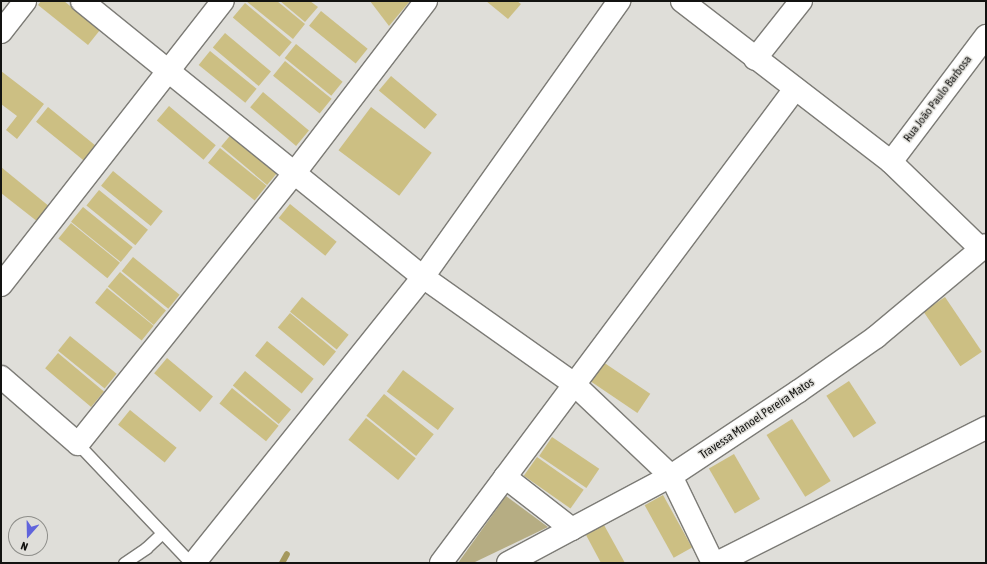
<!DOCTYPE html>
<meta charset="utf-8">
<style>
body{margin:0}
#map{position:relative;width:987px;height:564px;overflow:hidden;background:#dfded9;font-family:"Asap Condensed",sans-serif}
div>[style]{position:absolute}
[style*='--x']{left:calc(var(--x)*1px);top:calc(var(--y)*1px);width:calc(var(--w)*1px);rotate:calc(var(--a)*1deg)}
.green>*{inset:0;background:#b6ad83}
.stream>*{height:6px;margin:-3px;padding:0 3px;transform-origin:3px;border-radius:3px;background:#a4985d}
.building>*{inset:0;background:#ccbf83;transform-origin:0 0}
.roads{filter:drop-shadow(1px 0 #7c7b76) drop-shadow(-1px 0 #7c7b76) drop-shadow(0 1px #7c7b76) drop-shadow(0 -1px #7c7b76)}
.lane>*{height:11px;margin:-5.5px;padding:0 5.5px;transform-origin:5.5px;border-radius:5.5px;background:#fff}
.street>*{height:22px;margin:-11px;padding:0 11px;transform-origin:11px;border-radius:11px;background:#fff}
span{translate:-50% -50%;white-space:nowrap;text-align:center;line-height:1.15;-webkit-text-stroke:3px #dfded9;paint-order:stroke}
.street-label{font-size:12px;color:#131311}
.frame{position:absolute;inset:0;border:2px solid #131311;pointer-events:none}
.north{position:absolute;left:8px;top:516px;width:40px;height:40px;box-sizing:border-box;background:#dfded9;border:1px solid #8d8d89;border-radius:50%;rotate:200deg;font-size:11px;font-weight:700;line-height:16px;text-align:center;color:#131311}
.north::after{content:'';display:block;margin:auto;width:14px;height:18px;background:#6064dc;clip-path:polygon(50% 0,100% 100%,50% 72%,0 100%)}
</style>
<div id="map">
<div class="green">
<div style="clip-path:polygon(506px 496px,548px 527px,473px 563px,458px 563px)"></div>
</div>
<div class="stream">
<div style="--x:282;--y:563;--w:10;--a:-61"></div>
</div>
<div class="building">
<div style="clip-path:polygon(41px 1px,64px 1px,100px 30px,88px 45px,38px 5px)"></div>
<div style="clip-path:polygon(246px 1px,277px 1px,305px 24px,293px 39px)"></div>
<div style="clip-path:polygon(280px 1px,310px 1px,318px 7px,305px 22px)"></div>
<div style="clip-path:polygon(370px 1px,410px 1px,389px 26px)"></div>
<div style="clip-path:polygon(486px 1px,517px 1px,521px 4px,508px 19px)"></div>
<div style="left:245px;top:3px;width:61px;height:19px;rotate:40deg"></div>
<div style="left:321px;top:11px;width:60px;height:19px;rotate:39deg"></div>
<div style="left:225px;top:33px;width:60px;height:19px;rotate:40deg"></div>
<div style="left:296px;top:44px;width:60px;height:18px;rotate:39deg"></div>
<div style="left:210px;top:51px;width:60px;height:18px;rotate:39deg"></div>
<div style="left:285px;top:61px;width:60px;height:19px;rotate:39deg"></div>
<div style="clip-path:polygon(1px 71px,44px 104px,17px 139px,6px 130px,17px 116px,1px 104px)"></div>
<div style="left:391px;top:76px;width:60px;height:19px;rotate:40deg"></div>
<div style="left:263px;top:92px;width:60px;height:20px;rotate:40deg"></div>
<div style="left:169px;top:106px;width:61px;height:19px;rotate:40deg"></div>
<div style="left:48px;top:107px;width:63px;height:19px;rotate:39deg"></div>
<div style="left:371px;top:107px;width:76px;height:54px;rotate:37deg"></div>
<div style="left:234px;top:131px;width:60px;height:20px;rotate:40deg"></div>
<div style="left:220px;top:148px;width:60px;height:19px;rotate:39deg"></div>
<div style="clip-path:polygon(1px 167px,50px 207px,38px 222px,1px 193px)"></div>
<div style="left:113px;top:171px;width:64px;height:19px;rotate:39deg"></div>
<div style="left:99px;top:190px;width:63px;height:20px;rotate:39deg"></div>
<div style="left:290px;top:204px;width:60px;height:18px;rotate:39deg"></div>
<div style="left:83px;top:207px;width:64px;height:19px;rotate:39deg"></div>
<div style="left:71px;top:223px;width:63px;height:20px;rotate:39deg"></div>
<div style="left:133px;top:257px;width:60px;height:18px;rotate:39deg"></div>
<div style="left:120px;top:272px;width:60px;height:19px;rotate:40deg"></div>
<div style="left:107px;top:288px;width:60px;height:19px;rotate:39deg"></div>
<div style="left:302px;top:297px;width:60px;height:19px;rotate:39deg"></div>
<div style="left:945px;top:297px;width:66px;height:26px;rotate:56deg"></div>
<div style="left:290px;top:313px;width:60px;height:19px;rotate:40deg"></div>
<div style="left:70px;top:336px;width:60px;height:19px;rotate:39deg"></div>
<div style="left:267px;top:341px;width:60px;height:19px;rotate:39deg"></div>
<div style="left:58px;top:353px;width:60px;height:20px;rotate:40deg"></div>
<div style="left:167px;top:358px;width:60px;height:20px;rotate:40deg"></div>
<div style="left:603px;top:362px;width:57px;height:23px;rotate:34deg"></div>
<div style="left:403px;top:370px;width:64px;height:27px;rotate:37deg"></div>
<div style="left:245px;top:371px;width:60px;height:19px;rotate:40deg"></div>
<div style="left:849px;top:381px;width:50px;height:27px;rotate:57deg"></div>
<div style="left:232px;top:388px;width:60px;height:20px;rotate:39deg"></div>
<div style="left:384px;top:394px;width:64px;height:28px;rotate:39deg"></div>
<div style="left:130px;top:410px;width:60px;height:19px;rotate:39deg"></div>
<div style="left:366px;top:418px;width:64px;height:28px;rotate:39deg"></div>
<div style="left:792px;top:419px;width:73px;height:30px;rotate:58deg"></div>
<div style="left:552px;top:437px;width:57px;height:23px;rotate:34deg"></div>
<div style="left:734px;top:454px;width:52px;height:29px;rotate:60deg"></div>
<div style="left:537px;top:457px;width:57px;height:23px;rotate:35deg"></div>
<div style="left:663px;top:495px;width:60px;height:21px;rotate:61deg"></div>
<div style="clip-path:polygon(604px 525px,625px 563px,601px 563px,586px 535px)"></div>
</div>
<div class="roads">
<div class="lane">
<div style="--x:78;--y:444;--w:164;--a:46.5"></div>
<div style="--x:124;--y:563;--w:27;--a:-34"></div>
<div style="--x:146;--y:548;--w:22;--a:-43"></div>
</div>
<div class="street">
<div style="--x:82;--y:1;--w:439;--a:39"></div>
<div style="--x:423;--y:277;--w:185;--a:35.3"></div>
<div style="--x:574;--y:384;--w:134;--a:43.5"></div>
<div style="--x:671;--y:476;--w:97;--a:64.2"></div>
<div style="--x:682;--y:1;--w:264;--a:37.6"></div>
<div style="--x:891;--y:162;--w:125;--a:44"></div>
<div style="--x:1;--y:32;--w:39;--a:-52"></div>
<div style="--x:755;--y:59;--w:74;--a:-51.6"></div>
<div style="--x:891;--y:162;--w:158;--a:-53"></div>
<div style="--x:1;--y:285;--w:360;--a:-52"></div>
<div style="--x:1;--y:377;--w:102;--a:41"></div>
<div style="--x:78;--y:444;--w:349;--a:-51.4"></div>
<div style="--x:296;--y:171;--w:214;--a:-52.6"></div>
<div style="--x:505;--y:477;--w:85;--a:37.8"></div>
<div style="--x:194;--y:563;--w:366;--a:-51.3"></div>
<div style="--x:423;--y:277;--w:339;--a:-54.6"></div>
<div style="--x:441;--y:563;--w:592;--a:-53.25"></div>
<div style="--x:508;--y:563;--w:185;--a:-28.1"></div>
<div style="--x:671;--y:476;--w:154;--a:-33.6"></div>
<div style="--x:799;--y:391;--w:94;--a:-35"></div>
<div style="--x:876;--y:337;--w:143;--a:-39.9"></div>
<div style="--x:717;--y:563;--w:301;--a:-26.7"></div>
</div>
</div>
<div class="street-label">
<span style="left:938px;top:99px;rotate:-53deg">Rua João Paulo Barbosa</span>
<span style="left:757px;top:419px;rotate:-34deg">Travessa Manoel Pereira Matos</span>
</div>
<div class="frame"></div>
<div class="north">N</div>
</div>
